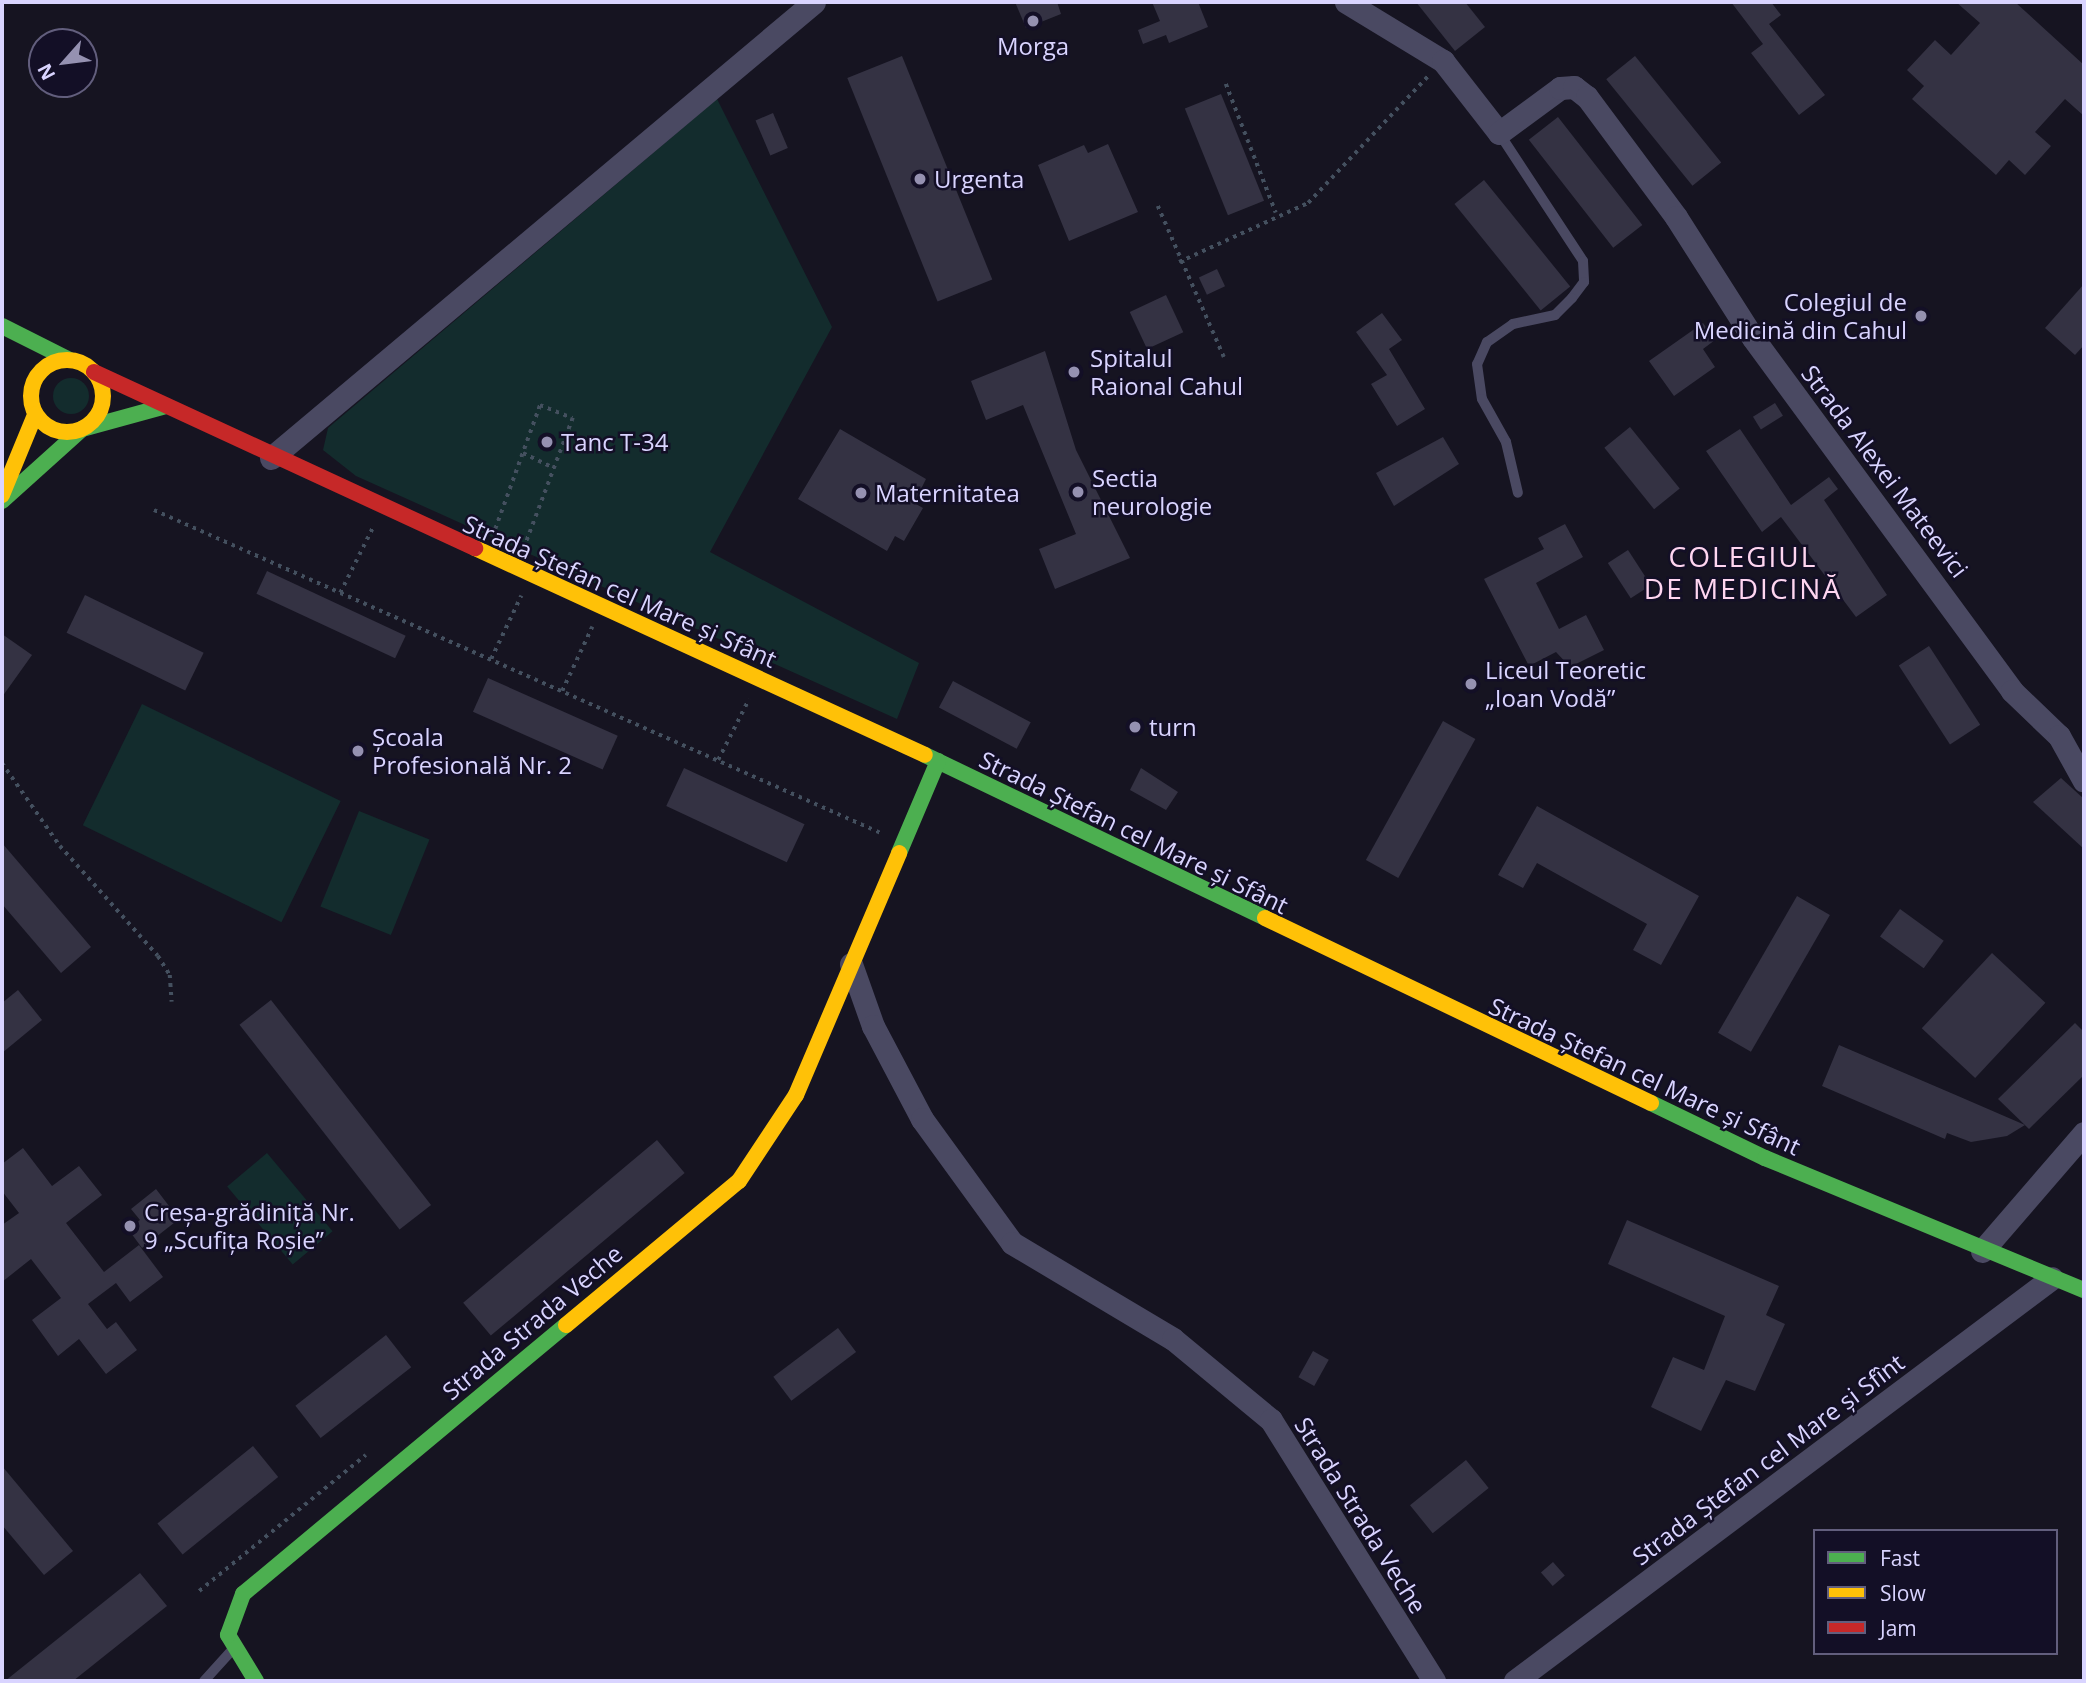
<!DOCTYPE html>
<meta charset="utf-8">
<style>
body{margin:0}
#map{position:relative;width:2086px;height:1683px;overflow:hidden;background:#161421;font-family:"Open Sans",sans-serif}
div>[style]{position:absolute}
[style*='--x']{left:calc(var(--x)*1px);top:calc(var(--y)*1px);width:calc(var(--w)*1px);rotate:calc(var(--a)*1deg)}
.green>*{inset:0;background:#132c2d;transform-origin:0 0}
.round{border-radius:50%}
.building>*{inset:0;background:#343243;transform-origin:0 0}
.path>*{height:3.5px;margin-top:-1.75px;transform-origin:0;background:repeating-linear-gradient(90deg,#44505f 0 3.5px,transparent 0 8.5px)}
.lane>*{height:10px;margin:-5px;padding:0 5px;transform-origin:5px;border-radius:5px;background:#4a4962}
.street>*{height:23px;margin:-11.5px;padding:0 11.5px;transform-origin:11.5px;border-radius:11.5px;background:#4a4962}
.fast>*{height:16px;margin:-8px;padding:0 8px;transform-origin:8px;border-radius:8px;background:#4caf50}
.slow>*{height:16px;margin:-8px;padding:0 8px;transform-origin:8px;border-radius:8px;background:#ffc107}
.slow>.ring{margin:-8px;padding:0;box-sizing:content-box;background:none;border:16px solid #ffc107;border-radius:50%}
.jam>*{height:16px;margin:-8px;padding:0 8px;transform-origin:8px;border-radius:8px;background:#c62828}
.dots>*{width:19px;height:19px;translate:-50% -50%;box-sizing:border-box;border:4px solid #130f26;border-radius:50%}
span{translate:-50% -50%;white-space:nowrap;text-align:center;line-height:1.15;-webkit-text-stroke:5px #130f26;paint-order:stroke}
.poi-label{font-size:24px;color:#d9d4ff}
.left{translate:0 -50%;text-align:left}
.right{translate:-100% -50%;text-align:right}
.street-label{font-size:24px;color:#d9d4ff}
.quarter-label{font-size:28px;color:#ffd6f0;letter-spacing:2px}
.frame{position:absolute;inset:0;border:4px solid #d9d4ff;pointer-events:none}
.legend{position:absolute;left:1813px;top:1529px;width:245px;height:126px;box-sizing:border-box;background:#130f26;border:2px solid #625e7d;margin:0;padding:9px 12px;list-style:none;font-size:21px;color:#d9d4ff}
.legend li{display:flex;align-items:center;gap:14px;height:35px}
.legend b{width:35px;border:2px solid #625e7d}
.north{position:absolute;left:28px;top:28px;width:70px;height:70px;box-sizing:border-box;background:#130f26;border:2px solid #625e7d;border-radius:50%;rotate:242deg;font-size:19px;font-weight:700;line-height:28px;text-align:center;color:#d9d4ff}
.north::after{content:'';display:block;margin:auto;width:24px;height:32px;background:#9591b1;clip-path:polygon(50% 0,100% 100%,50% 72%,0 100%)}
</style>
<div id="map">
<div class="green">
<div style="clip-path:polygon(717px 99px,832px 327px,710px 552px,919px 663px,897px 719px,356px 476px,323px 450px,328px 428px)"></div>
<div class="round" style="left:53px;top:378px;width:36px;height:36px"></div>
<div style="left:142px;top:704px;width:221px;height:135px;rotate:26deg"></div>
<div style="left:359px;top:811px;width:76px;height:103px;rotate:22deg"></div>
<div style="left:267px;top:1153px;width:102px;height:52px;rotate:50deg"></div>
</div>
<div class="building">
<div style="clip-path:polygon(1015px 2px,1057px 2px,1061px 14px,1026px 28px)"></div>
<div style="clip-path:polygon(1152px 2px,1198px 2px,1208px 27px,1169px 43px,1166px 35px,1143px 44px,1138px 30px,1160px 21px)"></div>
<div style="clip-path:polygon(1416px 2px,1465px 2px,1485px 27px,1455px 51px)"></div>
<div style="clip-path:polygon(1731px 2px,1771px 2px,1781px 15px,1769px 24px,1825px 95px,1799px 115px,1751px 53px,1763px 44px)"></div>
<div style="clip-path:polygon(1956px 2px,2015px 2px,2084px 65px,2084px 116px,2065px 99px,2035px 132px,2051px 146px,2025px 175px,2009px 160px,1996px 175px,1912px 99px,1924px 86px,1907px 70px,1935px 40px,1951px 55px,1980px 23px)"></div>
<div style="left:902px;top:56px;width:241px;height:59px;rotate:68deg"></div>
<div style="left:1635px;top:56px;width:137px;height:37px;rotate:51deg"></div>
<div style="left:1221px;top:94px;width:115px;height:39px;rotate:68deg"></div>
<div style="left:773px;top:113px;width:38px;height:19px;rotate:67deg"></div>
<div style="left:1558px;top:117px;width:137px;height:37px;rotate:52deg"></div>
<div style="clip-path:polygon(1108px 144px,1138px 212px,1069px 241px,1038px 165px,1084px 145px,1088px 153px)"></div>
<div style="left:1484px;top:180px;width:137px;height:38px;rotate:51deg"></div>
<div style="left:1217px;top:269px;width:19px;height:20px;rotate:65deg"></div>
<div style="clip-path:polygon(2084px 284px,2084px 345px,2075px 355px,2045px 328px)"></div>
<div style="left:1166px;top:295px;width:41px;height:40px;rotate:65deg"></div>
<div style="clip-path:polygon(1382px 313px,1402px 340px,1389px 349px,1425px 409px,1397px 426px,1371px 384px,1387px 375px,1356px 332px)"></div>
<div style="clip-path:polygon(1703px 323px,1715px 340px,1703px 349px,1715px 367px,1674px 396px,1649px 361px)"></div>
<div style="clip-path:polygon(1045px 351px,1076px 450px,1130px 558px,1055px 589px,1039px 549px,1076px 534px,1023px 405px,986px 420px,971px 381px)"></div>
<div style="left:1775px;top:403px;width:15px;height:26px;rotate:58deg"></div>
<div style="left:1630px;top:427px;width:79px;height:33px;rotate:51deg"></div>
<div style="clip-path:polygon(840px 429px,926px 479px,914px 503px,923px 508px,904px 541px,895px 536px,887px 551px,798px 499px)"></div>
<div style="clip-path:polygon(1740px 429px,1791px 505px,1829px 477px,1838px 489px,1824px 500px,1887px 595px,1856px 617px,1781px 517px,1762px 532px,1706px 451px)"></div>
<div style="clip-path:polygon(1443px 437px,1459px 464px,1394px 506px,1376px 473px)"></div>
<div style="clip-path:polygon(1565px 524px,1583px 557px,1536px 583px,1559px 629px,1586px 615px,1604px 650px,1570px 667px,1556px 652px,1529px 666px,1484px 579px,1544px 549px,1538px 538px)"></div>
<div style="left:1628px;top:550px;width:42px;height:24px;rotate:57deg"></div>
<div style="left:267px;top:571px;width:153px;height:25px;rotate:25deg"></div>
<div style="left:85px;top:595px;width:132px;height:42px;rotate:26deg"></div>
<div style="clip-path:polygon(2px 634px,32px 655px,2px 697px)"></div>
<div style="left:1929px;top:646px;width:94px;height:36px;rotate:57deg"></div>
<div style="left:488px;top:678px;width:142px;height:37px;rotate:24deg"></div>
<div style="left:953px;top:681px;width:88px;height:30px;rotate:28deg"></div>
<div style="left:1443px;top:721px;width:37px;height:159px;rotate:29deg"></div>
<div style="left:684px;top:768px;width:133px;height:42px;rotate:25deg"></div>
<div style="clip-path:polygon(1141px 768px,1178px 792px,1166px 810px,1130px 790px)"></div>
<div style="clip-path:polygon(2061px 778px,2084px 799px,2084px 849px,2033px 802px)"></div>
<div style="clip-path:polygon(1537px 806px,1699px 896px,1661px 965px,1633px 950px,1647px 924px,1537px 863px,1523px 888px,1498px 875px)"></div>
<div style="clip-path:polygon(2px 843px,91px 947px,61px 973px,2px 904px)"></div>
<div style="left:1797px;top:896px;width:38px;height:158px;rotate:30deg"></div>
<div style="left:1900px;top:909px;width:54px;height:34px;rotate:36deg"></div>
<div style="left:1992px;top:953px;width:73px;height:103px;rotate:43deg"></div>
<div style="clip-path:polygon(18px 990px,42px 1020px,2px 1053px,2px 1003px)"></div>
<div style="left:271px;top:1000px;width:260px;height:40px;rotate:52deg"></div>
<div style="clip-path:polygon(2075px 1023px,2084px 1032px,2084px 1075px,2029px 1129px,1998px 1099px)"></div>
<div style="clip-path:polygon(1839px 1045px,1958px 1096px,2025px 1125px,2007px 1136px,1971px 1142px,1947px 1133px,1945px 1139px,1822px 1086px)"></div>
<div style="left:657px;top:1140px;width:43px;height:253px;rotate:50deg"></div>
<div style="clip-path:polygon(23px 1148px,52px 1186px,79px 1166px,102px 1195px,66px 1223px,104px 1272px,139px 1245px,163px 1277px,130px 1302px,116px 1283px,88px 1304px,107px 1329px,116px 1322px,137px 1350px,106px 1374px,79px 1339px,58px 1356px,32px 1320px,61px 1298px,31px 1259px,2px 1282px,2px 1225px,19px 1213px,2px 1191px,2px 1164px)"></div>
<div style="clip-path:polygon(156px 1189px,179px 1219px,142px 1248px,128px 1229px,140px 1220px,131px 1209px)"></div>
<div style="clip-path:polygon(1627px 1220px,1779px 1286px,1766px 1315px,1785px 1324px,1755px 1391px,1726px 1380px,1701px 1431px,1651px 1407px,1673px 1357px,1704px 1370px,1725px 1316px,1608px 1264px)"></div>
<div style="left:838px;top:1328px;width:30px;height:81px;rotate:53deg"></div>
<div style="left:386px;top:1335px;width:41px;height:115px;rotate:52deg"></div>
<div style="left:1313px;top:1351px;width:18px;height:30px;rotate:29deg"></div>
<div style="left:253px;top:1446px;width:40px;height:123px;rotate:51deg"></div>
<div style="left:1466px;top:1460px;width:36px;height:72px;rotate:51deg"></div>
<div style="clip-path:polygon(2px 1466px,73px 1551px,44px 1575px,2px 1525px)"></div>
<div style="left:1553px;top:1562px;width:18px;height:16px;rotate:49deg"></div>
<div style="clip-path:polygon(140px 1573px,167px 1606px,73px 1681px,5px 1681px)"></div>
</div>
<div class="path">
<div style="--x:1226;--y:84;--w:138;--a:68.8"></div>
<div style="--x:1158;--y:206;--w:165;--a:66.4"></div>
<div style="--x:1179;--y:262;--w:142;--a:-24.6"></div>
<div style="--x:1308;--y:203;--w:176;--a:-46.6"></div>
<div style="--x:523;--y:453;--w:34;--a:26"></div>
<div style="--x:154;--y:510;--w:796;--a:23.96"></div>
<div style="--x:495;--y:529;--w:132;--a:-70.1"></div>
<div style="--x:540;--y:405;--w:35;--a:22"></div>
<div style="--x:573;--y:418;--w:134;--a:110.6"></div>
<div style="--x:340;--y:593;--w:72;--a:-63.4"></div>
<div style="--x:491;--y:659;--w:70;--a:-64.5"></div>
<div style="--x:562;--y:691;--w:71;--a:-64.9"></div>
<div style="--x:718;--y:760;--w:68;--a:-63.1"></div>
<div style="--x:2;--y:763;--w:101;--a:55.1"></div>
<div style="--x:60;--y:846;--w:147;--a:48.3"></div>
<div style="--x:158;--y:956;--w:22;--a:58"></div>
<div style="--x:170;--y:975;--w:27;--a:86"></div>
<div style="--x:199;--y:1591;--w:215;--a:-39.2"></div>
</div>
<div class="lane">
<div style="--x:1499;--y:133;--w:153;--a:56.7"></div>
<div style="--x:1583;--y:261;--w:21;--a:87"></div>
<div style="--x:1584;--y:282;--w:20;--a:127"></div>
<div style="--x:1572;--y:298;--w:24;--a:135"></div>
<div style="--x:1555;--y:315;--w:43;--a:167.9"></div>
<div style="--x:1513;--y:324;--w:32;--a:145"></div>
<div style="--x:1487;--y:342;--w:24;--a:114"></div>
<div style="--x:1477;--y:364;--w:35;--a:82"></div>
<div style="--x:1482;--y:399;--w:49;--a:60.8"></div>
<div style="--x:1506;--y:442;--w:52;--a:76.8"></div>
<div style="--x:204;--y:1681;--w:43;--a:-47.8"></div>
</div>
<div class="street">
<div style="--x:1346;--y:2;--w:114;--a:31.3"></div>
<div style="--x:1443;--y:61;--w:91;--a:52.1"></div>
<div style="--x:1499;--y:133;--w:76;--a:-36.4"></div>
<div style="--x:1560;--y:88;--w:14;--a:-4"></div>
<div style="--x:1574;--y:87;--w:16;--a:38"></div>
<div style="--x:1587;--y:97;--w:149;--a:53.4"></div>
<div style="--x:1676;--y:217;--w:143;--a:57.5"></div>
<div style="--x:1753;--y:338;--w:438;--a:53.7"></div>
<div style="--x:2012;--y:691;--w:65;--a:43.8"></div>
<div style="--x:2059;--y:736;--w:51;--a:60.9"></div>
<div style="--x:271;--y:458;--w:709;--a:-40.02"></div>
<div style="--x:851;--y:964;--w:66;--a:70.5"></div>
<div style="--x:873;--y:1026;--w:105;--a:62.2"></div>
<div style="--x:922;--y:1119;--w:153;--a:54"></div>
<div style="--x:1012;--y:1243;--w:187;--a:30.8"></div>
<div style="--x:1173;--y:1339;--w:127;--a:39.6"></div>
<div style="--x:1271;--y:1420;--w:308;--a:58"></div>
<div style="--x:1982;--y:1251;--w:156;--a:-49.2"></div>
<div style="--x:1515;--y:1681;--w:671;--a:-36.89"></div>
</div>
<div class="fast">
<div style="--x:2;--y:326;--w:76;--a:26.6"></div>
<div style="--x:2;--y:501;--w:108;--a:-42"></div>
<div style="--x:82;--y:429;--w:87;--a:-15.3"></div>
<div style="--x:925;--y:755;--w:377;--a:25.6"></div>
<div style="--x:899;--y:853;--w:100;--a:-67"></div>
<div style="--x:1651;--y:1103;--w:127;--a:25.8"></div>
<div style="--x:1765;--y:1158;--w:345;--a:22.5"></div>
<div style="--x:256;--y:1681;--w:54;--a:-121.3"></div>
<div style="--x:228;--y:1635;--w:44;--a:-69.9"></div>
<div style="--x:243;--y:1594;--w:420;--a:-39.8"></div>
</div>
<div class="slow">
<div class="ring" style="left:31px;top:360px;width:56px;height:56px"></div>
<div style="--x:2;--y:495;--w:87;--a:-67.6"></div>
<div style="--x:475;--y:548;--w:495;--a:24.7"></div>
<div style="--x:1265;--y:918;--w:428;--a:25.6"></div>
<div style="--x:566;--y:1325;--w:225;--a:-39.8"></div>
<div style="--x:739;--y:1181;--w:103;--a:-56.5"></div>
<div style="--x:796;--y:1095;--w:263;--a:-66.9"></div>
</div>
<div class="jam">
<div style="--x:94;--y:372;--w:420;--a:24.8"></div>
</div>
<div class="dots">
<div style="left:1033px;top:21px;background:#9591b1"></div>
<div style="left:920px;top:179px;background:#9591b1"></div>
<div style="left:1921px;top:316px;background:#9591b1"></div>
<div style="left:1074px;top:372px;background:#9591b1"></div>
<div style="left:547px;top:442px;background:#9591b1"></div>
<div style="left:1078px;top:492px;background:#9591b1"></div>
<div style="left:861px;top:493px;background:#9591b1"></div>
<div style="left:1471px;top:684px;background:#9591b1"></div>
<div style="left:1135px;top:727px;background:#9591b1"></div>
<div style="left:358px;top:751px;background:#9591b1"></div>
<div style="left:130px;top:1226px;background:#9591b1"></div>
</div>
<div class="poi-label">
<span style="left:1033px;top:46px">Morga</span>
<span class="left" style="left:934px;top:179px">Urgenta</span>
<span class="right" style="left:1907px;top:316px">Colegiul de<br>Medicină din Cahul</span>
<span class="left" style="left:1090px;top:372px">Spitalul<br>Raional Cahul</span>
<span class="left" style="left:561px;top:442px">Tanc T-34</span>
<span class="left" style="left:1092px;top:492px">Sectia<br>neurologie</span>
<span class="left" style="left:875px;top:493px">Maternitatea</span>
<span class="left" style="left:1485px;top:684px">Liceul Teoretic<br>„Ioan Vodă”</span>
<span class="left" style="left:1149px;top:727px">turn</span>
<span class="left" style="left:372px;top:751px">Școala<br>Profesională Nr. 2</span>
<span class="left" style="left:144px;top:1226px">Creșa-grădiniță Nr.<br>9 „Scufița Roșie”</span>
</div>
<div class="street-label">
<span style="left:1885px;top:471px;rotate:53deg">Strada Alexei Mateevici</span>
<span style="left:620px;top:591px;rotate:24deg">Strada Ștefan cel Mare și Sfânt</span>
<span style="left:1134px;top:832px;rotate:26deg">Strada Ștefan cel Mare și Sfânt</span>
<span style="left:1645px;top:1076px;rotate:25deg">Strada Ștefan cel Mare și Sfânt</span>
<span style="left:532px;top:1322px;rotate:-40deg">Strada Strada Veche</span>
<span style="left:1768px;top:1459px;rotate:-37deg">Strada Ștefan cel Mare și Sfînt</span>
<span style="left:1361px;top:1515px;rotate:58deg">Strada Strada Veche</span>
</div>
<div class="quarter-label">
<span style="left:1743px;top:572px">COLEGIUL<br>DE MEDICINĂ</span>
</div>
<div class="frame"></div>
<ul class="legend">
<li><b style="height:9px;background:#4caf50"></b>Fast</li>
<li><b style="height:9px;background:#ffc107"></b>Slow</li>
<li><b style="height:9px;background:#c62828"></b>Jam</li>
</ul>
<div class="north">N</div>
</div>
